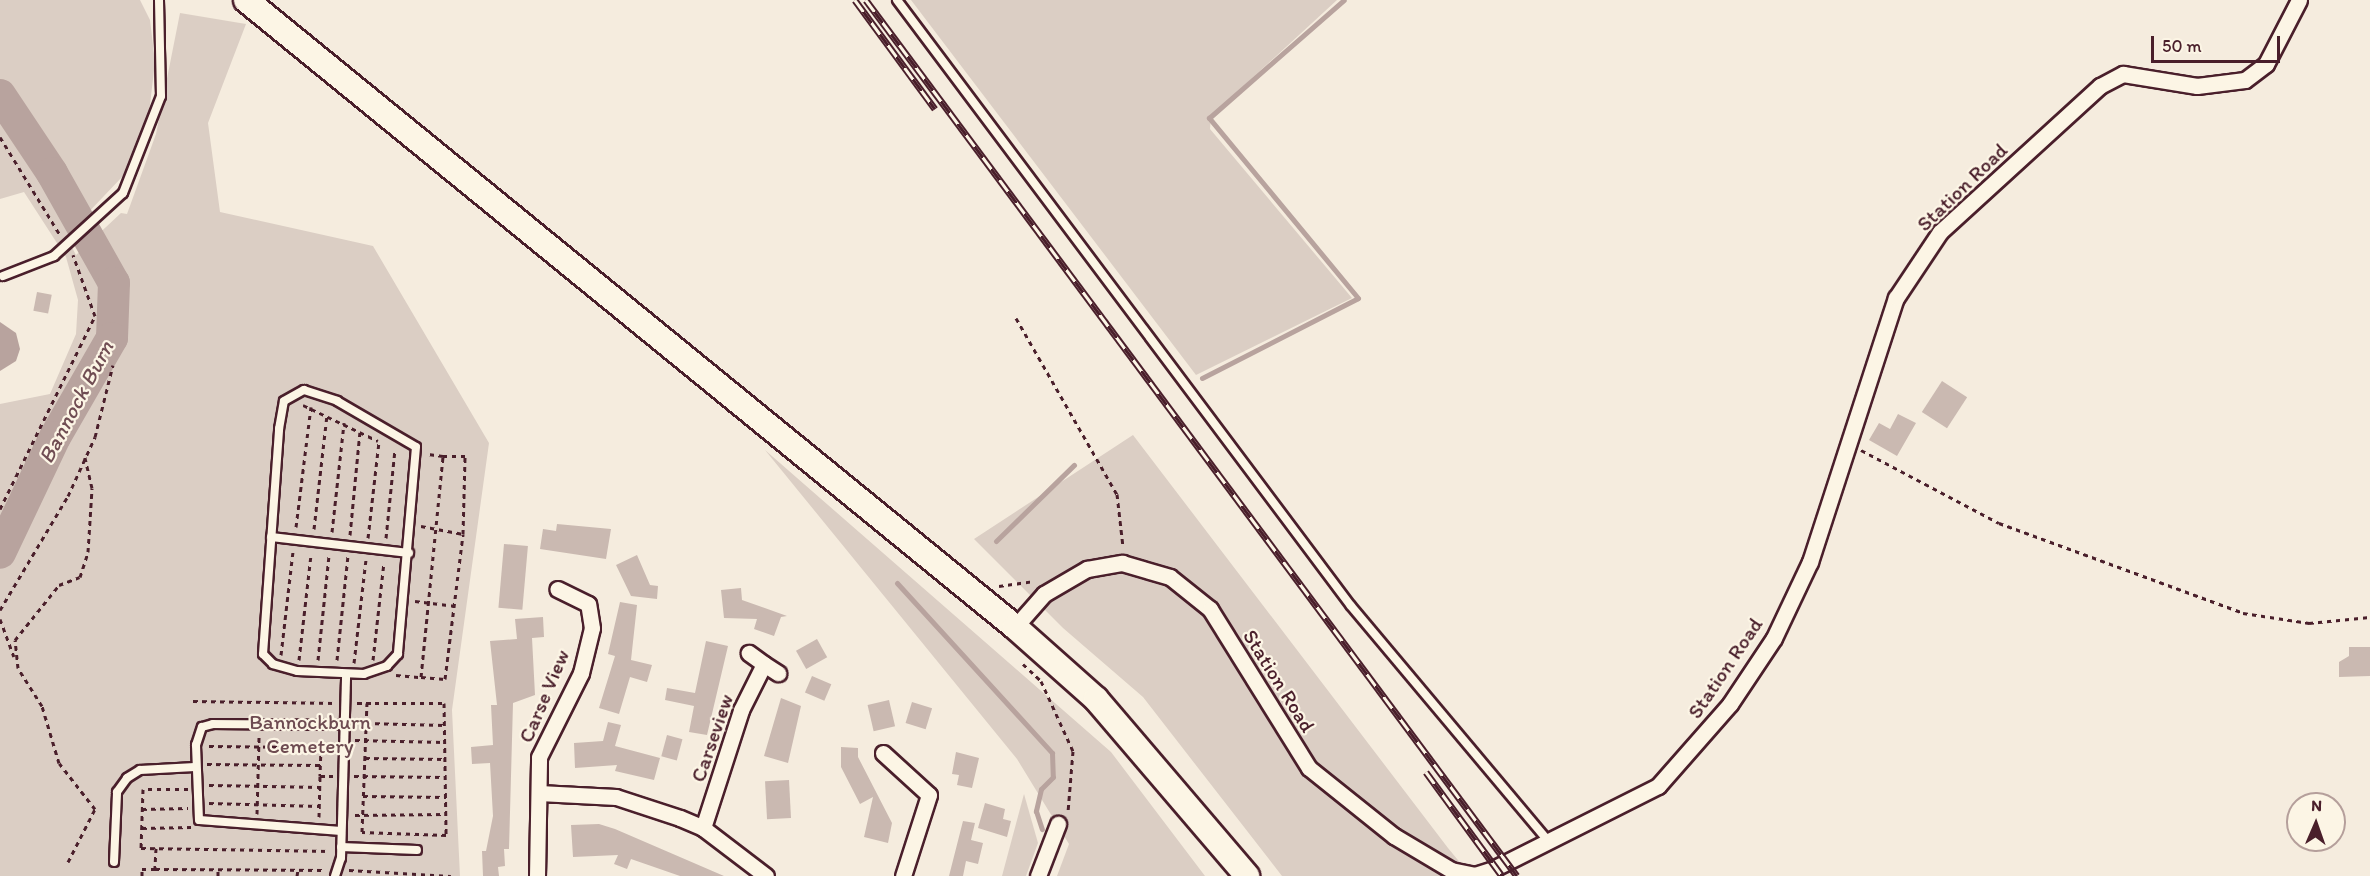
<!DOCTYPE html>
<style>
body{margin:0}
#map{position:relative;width:2370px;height:876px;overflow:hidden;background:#f5ecde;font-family:Itim,sans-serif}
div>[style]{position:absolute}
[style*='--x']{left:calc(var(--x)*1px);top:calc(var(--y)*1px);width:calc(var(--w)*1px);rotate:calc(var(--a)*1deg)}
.green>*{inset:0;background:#dbcec4}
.water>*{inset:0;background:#b8a39e}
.stream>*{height:5px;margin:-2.5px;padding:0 2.5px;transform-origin:2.5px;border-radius:2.5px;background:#b8a39e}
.river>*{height:32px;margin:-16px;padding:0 16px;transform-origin:16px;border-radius:16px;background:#b8a39e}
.building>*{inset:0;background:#cab9b1;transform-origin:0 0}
.path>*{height:3px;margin-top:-1.5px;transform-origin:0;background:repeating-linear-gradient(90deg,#4a1f2b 0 4.5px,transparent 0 9px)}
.roads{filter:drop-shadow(2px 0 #4a1f2b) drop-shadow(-2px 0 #4a1f2b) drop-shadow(0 2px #4a1f2b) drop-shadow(0 -2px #4a1f2b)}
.lane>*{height:8px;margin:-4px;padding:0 4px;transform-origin:4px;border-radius:4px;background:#fcf5e5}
.street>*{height:15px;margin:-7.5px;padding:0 7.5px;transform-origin:7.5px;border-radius:7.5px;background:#fcf5e5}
.primary>*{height:24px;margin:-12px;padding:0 12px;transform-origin:12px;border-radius:12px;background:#fcf5e5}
.rail>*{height:7px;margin-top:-3.5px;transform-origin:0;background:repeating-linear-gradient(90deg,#fcf5e5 0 14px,#4a1f2b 0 28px);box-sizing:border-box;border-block:2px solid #4a1f2b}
span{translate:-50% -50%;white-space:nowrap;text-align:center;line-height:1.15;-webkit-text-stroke:4.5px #fcf5e5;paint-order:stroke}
.street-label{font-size:21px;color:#4a1f2b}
.park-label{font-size:21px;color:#6e4b51}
.water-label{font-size:22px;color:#704d53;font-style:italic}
.north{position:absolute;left:2286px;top:792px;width:60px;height:60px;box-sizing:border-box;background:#fcf5e5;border:2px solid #b59f9b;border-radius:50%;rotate:2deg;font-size:16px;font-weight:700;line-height:24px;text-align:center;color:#4a1f2b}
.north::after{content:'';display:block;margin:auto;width:21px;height:27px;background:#4a1f2b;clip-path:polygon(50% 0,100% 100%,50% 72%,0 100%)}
.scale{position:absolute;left:2151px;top:36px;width:129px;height:27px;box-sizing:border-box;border:3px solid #4a1f2b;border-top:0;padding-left:8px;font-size:18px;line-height:21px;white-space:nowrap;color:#4a1f2b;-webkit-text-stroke:4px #fcf5e5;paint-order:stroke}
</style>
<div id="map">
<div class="green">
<div style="clip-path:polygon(0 0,140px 0,150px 20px,155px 62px,147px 130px,122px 177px,66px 236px,76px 255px,121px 213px,127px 214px,156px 134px,180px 13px,246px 24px,208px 123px,220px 212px,373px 246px,489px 443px,452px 710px,460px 876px,0 876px,0 404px,50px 394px,76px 334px,78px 300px,66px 257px,24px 192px,0 199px)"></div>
<div style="clip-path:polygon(911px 0,1337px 0,1211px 116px,1210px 129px,1352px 298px,1196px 375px)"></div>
<div style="clip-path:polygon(1133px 435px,1448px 848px,1471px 876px,1282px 876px,1143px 697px,1063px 628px,974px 539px)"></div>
<div style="clip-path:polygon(765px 450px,1111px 752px,1205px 876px,1057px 876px,1069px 844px,1017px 759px)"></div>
<div style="clip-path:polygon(1024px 794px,1038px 843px,1026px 876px,1002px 876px)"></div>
</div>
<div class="water">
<div style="clip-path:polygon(0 322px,16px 333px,20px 349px,16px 361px,0 371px)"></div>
</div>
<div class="stream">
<div style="--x:1202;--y:378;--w:175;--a:-27.1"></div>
<div style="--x:1358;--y:298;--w:234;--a:-129.6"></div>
<div style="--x:1209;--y:118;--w:179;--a:-41.2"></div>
<div style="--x:996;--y:541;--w:109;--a:-44.3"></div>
<div style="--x:897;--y:583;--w:230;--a:47.6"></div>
<div style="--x:1052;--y:753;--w:24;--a:88"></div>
<div style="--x:1053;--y:777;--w:17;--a:135"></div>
<div style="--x:1041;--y:789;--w:23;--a:103"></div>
<div style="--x:1036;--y:811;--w:19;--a:72"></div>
</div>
<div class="river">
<div style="--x:0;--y:95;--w:94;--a:56.3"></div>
<div style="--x:52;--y:173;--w:126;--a:60.6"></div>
<div style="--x:114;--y:283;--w:55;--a:92.1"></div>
<div style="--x:112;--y:338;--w:114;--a:119.9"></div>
<div style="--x:55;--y:437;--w:128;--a:115.4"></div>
</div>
<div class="building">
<div style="left:37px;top:292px;width:15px;height:19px;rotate:11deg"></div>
<div style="left:1942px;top:381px;width:30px;height:37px;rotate:33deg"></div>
<div style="clip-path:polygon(1898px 414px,1916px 423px,1897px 456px,1869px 440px,1879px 423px,1890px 429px)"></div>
<div style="clip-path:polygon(557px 524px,611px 529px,606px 559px,540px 549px,543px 529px,556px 531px)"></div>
<div style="left:504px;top:544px;width:24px;height:64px;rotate:5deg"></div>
<div style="clip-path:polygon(637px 555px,650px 585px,658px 586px,657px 599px,631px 596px,616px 565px)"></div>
<div style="clip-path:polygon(741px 588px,742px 600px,787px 616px,781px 617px,774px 636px,754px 629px,757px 619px,724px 618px,721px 590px)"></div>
<div style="clip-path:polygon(620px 602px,637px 605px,631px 660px,652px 665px,647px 682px,630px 677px,619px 714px,599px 708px,615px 656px,608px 654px)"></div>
<div style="clip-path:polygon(543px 617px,544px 637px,532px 638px,535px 695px,513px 703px,509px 849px,504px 849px,505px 866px,498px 867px,499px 876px,483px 876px,482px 851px,486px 851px,493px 816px,490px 763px,472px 764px,471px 747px,493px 745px,491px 705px,497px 705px,490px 641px,517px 639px,515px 619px)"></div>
<div style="left:817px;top:639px;width:21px;height:24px;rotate:61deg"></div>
<div style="clip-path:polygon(706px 641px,728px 646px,707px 735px,689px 732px,694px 706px,665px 700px,667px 688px,695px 693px)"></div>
<div style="clip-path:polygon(2349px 647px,2370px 647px,2370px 676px,2339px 677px,2339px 662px,2349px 656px)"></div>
<div style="left:812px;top:676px;width:21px;height:18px;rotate:23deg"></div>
<div style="clip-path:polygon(781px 698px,801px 706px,788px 763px,764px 756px)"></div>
<div style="left:889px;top:700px;width:27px;height:22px;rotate:77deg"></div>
<div style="left:912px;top:702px;width:21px;height:22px;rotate:17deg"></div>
<div style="clip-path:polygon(608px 722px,621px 725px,615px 746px,660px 758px,654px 780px,615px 771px,617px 765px,575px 768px,574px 743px,603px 741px)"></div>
<div style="left:667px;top:735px;width:16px;height:22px;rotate:15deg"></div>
<div style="clip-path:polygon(841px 747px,858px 748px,858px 757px,892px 823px,888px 843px,864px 837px,873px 797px,860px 804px,841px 767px)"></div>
<div style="clip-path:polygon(956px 752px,979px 758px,972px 788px,957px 785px,959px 775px,952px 774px)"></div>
<div style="left:789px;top:780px;width:38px;height:24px;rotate:87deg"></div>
<div style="clip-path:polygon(985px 803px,1005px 809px,1003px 819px,1011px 821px,1007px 837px,978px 828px)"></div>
<div style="clip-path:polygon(963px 821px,975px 823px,971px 840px,983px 843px,978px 864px,966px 861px,963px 876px,949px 876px)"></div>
<div style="clip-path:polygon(599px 824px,615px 829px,724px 876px,680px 876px,631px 859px,627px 869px,614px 864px,618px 855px,573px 857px,571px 825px)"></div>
</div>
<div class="path">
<div style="--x:0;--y:137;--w:115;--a:58.5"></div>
<div style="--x:1016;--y:318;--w:203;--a:60.2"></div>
<div style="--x:1117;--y:494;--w:53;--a:83.5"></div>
<div style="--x:303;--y:405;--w:83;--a:25.6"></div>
<div style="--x:1861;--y:450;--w:156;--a:27.9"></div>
<div style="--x:1999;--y:523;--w:260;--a:20.2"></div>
<div style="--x:2243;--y:613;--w:67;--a:8.6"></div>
<div style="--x:2309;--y:623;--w:61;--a:-5.6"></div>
<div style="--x:0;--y:509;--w:215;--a:-63.8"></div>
<div style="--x:95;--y:316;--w:65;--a:-109.8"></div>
<div style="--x:421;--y:526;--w:43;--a:10.8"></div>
<div style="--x:296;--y:527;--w:121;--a:-82.9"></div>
<div style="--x:314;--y:529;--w:115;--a:-83.5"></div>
<div style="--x:332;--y:532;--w:110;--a:-83.7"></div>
<div style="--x:350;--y:535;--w:103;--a:-84.5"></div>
<div style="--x:368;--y:538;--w:97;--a:-83.5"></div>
<div style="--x:386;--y:538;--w:88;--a:-84.2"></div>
<div style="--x:999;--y:586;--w:35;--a:-8"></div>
<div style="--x:415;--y:601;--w:39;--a:7"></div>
<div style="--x:0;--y:610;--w:133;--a:-59.2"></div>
<div style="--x:68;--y:496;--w:65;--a:-65.4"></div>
<div style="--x:95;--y:437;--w:74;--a:-76"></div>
<div style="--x:0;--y:619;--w:40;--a:69.8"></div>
<div style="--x:281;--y:655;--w:105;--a:-83.4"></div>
<div style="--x:299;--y:660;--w:107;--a:-83.5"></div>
<div style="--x:318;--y:660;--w:105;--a:-84"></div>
<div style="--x:337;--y:660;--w:105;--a:-84"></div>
<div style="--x:373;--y:660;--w:99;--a:-83.6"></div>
<div style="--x:354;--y:663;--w:104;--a:-83.4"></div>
<div style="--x:1023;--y:664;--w:25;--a:43"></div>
<div style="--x:1041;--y:681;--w:77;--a:65.4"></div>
<div style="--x:1073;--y:751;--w:61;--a:94.7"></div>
<div style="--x:396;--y:675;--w:25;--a:5"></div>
<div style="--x:421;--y:677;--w:222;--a:-84.3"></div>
<div style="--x:443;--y:456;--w:15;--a:-172"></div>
<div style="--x:421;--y:677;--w:24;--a:5"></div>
<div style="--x:445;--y:679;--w:146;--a:-82.9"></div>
<div style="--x:463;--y:534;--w:78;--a:-88.5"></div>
<div style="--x:465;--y:456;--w:22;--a:180"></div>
<div style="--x:193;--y:701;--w:142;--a:0.8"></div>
<div style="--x:357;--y:703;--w:87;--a:0"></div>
<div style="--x:444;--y:703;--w:132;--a:89.1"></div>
<div style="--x:446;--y:835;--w:84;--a:-178"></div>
<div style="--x:362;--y:832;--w:129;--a:-87.8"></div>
<div style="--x:366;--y:723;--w:78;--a:1.5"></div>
<div style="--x:355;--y:740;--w:89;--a:1.3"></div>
<div style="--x:209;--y:746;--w:112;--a:0.5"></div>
<div style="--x:321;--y:747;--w:29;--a:92"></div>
<div style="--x:365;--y:758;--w:80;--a:0.7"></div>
<div style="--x:207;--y:764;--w:113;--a:0.5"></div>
<div style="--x:354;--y:776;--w:91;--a:0.6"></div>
<div style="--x:209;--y:785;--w:111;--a:1"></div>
<div style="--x:188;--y:789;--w:45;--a:180"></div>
<div style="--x:143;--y:789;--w:59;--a:91.9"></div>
<div style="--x:141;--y:848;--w:189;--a:0.9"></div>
<div style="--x:363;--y:796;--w:83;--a:0.7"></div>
<div style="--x:209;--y:803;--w:110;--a:1.6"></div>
<div style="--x:142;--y:809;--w:46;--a:-1.2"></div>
<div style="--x:257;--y:814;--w:78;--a:-88.5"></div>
<div style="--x:355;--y:815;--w:91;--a:-0.6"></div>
<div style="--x:319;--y:817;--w:41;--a:-88.6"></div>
<div style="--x:320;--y:776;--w:13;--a:0"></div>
<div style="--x:142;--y:828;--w:49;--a:-1.2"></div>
<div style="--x:156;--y:848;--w:21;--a:93"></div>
<div style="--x:155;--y:869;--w:169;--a:0.3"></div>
<div style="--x:68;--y:862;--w:59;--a:-63"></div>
<div style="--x:95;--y:809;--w:58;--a:-128"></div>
<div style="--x:59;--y:763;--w:59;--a:-106.6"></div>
<div style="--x:42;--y:706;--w:45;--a:-122.3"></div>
<div style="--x:18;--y:668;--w:28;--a:-96"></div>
<div style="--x:15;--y:640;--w:70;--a:-51.3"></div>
<div style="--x:59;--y:585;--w:22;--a:-21"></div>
<div style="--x:80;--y:577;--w:26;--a:-72"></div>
<div style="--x:88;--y:552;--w:64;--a:-86.4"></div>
<div style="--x:92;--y:488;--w:32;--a:-103"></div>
<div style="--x:349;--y:870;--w:102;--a:3.4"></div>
<div style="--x:142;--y:876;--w:7;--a:-90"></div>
<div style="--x:142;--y:869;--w:13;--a:0"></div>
<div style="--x:218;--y:876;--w:6;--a:-90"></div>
<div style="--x:297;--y:876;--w:6;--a:-81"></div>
</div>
<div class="roads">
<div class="lane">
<div style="--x:897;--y:0;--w:757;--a:53.16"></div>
<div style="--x:1351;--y:606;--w:303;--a:50"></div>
<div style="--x:3;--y:276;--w:55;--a:-21.4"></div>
<div style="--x:54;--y:256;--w:93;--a:-42.4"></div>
<div style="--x:123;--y:193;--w:104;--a:-68.6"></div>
<div style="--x:161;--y:96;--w:96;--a:-91.2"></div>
<div style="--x:304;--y:390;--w:35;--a:18"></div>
<div style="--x:337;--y:401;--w:91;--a:30.2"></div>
<div style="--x:416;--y:447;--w:208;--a:95"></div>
<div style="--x:398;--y:654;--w:16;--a:133"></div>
<div style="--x:387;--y:666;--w:24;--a:161"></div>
<div style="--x:364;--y:674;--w:67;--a:-177.4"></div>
<div style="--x:297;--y:671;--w:25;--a:-164"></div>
<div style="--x:273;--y:664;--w:14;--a:-135"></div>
<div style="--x:263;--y:654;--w:226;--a:-85.9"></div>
<div style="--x:279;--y:429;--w:28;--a:-80"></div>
<div style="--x:284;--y:401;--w:23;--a:-29"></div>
<div style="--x:271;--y:537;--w:139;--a:6.6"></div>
<div style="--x:341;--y:831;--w:142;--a:-175.6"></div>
<div style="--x:199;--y:820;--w:75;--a:-92.3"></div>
<div style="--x:196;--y:745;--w:19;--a:-72"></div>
<div style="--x:202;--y:727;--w:11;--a:-15"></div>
<div style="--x:213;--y:724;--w:131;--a:0.4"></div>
<div style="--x:341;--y:847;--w:76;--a:2.3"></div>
<div style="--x:114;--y:862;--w:70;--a:-87.5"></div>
<div style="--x:117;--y:792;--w:17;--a:-54"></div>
<div style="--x:127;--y:778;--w:15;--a:-32"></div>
<div style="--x:140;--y:770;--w:55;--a:-3.1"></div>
<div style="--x:335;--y:876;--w:19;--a:-72"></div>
<div style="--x:341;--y:858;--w:183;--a:-88.4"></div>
</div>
<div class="street">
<div style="--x:1015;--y:627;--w:44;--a:-48.7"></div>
<div style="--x:1044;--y:594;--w:50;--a:-30.2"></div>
<div style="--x:1087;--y:569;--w:36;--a:-10"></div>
<div style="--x:1122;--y:563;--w:50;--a:16.3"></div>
<div style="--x:1170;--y:577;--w:51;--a:38.7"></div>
<div style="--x:1210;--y:609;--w:187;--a:58.1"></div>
<div style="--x:1309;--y:768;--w:109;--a:38.7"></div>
<div style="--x:1394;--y:836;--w:66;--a:30.8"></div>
<div style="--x:1451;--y:870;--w:25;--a:12"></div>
<div style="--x:1475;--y:875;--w:19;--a:-18"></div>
<div style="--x:1493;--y:869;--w:185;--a:-26.7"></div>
<div style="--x:1658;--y:786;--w:109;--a:-48.7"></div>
<div style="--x:1730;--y:704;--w:79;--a:-56.3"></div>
<div style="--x:1774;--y:638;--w:84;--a:-64.7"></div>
<div style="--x:1810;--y:562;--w:278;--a:-72"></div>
<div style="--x:1896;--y:298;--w:79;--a:-56.3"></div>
<div style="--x:1940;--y:232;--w:217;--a:-42.4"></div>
<div style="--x:2100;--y:86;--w:26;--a:-28"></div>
<div style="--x:2123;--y:74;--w:75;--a:9.2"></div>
<div style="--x:2197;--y:86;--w:48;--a:-7.1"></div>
<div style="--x:2245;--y:80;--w:26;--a:-37"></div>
<div style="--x:2266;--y:64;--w:72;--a:-62.7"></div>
<div style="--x:764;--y:664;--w:17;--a:33"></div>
<div style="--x:883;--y:753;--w:62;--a:42.4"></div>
<div style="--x:929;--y:795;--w:85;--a:107.8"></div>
<div style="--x:539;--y:793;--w:77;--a:3"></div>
<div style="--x:616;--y:797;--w:67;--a:18.2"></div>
<div style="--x:680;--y:818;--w:25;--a:23"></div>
<div style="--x:703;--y:828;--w:79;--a:37.3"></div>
<div style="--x:703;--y:828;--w:124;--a:-72.1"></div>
<div style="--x:741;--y:710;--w:51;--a:-63.4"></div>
<div style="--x:764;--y:664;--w:19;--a:-144"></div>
<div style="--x:537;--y:876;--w:119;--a:-89"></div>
<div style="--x:539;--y:757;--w:94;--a:-63.4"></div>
<div style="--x:581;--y:673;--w:46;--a:-76.3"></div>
<div style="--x:592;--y:628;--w:24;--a:-99"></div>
<div style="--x:588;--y:604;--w:34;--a:-154"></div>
<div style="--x:1038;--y:876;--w:56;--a:-69"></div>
</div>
<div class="primary">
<div style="--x:246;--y:0;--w:992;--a:39.19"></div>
<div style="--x:1015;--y:627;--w:108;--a:41.6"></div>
<div style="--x:1096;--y:699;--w:233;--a:49.5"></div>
</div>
</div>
<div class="rail">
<div style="--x:855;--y:0;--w:135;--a:53.7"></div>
<div style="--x:866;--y:0;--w:1091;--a:53.38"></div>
<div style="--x:1426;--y:772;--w:129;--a:53.8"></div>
</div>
<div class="street-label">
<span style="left:1962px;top:187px;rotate:-44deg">Station Road</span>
<span style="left:1725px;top:668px;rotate:-56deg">Station Road</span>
<span style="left:1279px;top:681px;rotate:58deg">Station Road</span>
<span style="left:544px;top:696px;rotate:-67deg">Carse View</span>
<span style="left:712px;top:738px;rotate:-71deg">Carseview</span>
</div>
<div class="park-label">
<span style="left:310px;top:734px">Bannockburn<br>Cemetery</span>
</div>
<div class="water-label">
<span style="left:76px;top:402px;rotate:-62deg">Bannock Burn</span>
</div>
<div class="north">N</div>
<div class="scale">50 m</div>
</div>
